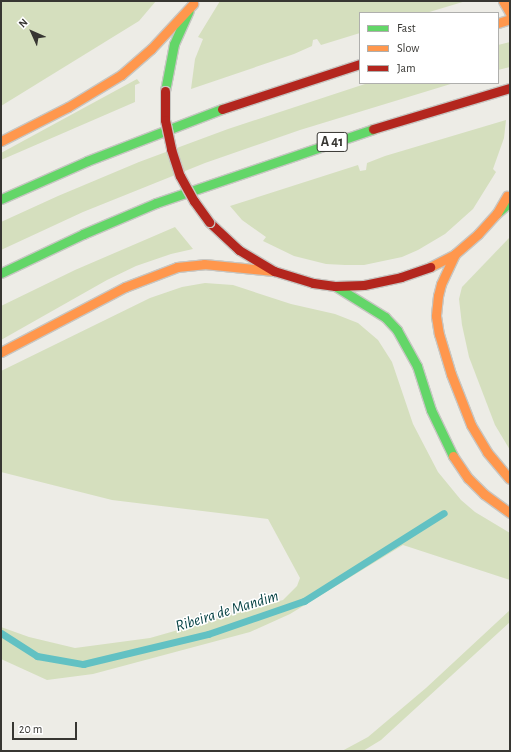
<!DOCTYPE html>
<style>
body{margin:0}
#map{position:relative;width:511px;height:752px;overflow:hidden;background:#edece6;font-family:"Alegreya Sans",sans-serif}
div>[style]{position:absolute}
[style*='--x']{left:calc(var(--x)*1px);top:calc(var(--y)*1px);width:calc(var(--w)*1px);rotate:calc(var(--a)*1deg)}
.green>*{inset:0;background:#d5dfbe}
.stream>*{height:7px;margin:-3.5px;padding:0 3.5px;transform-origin:3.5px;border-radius:3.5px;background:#62c1c3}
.roads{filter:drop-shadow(1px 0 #c7c6c2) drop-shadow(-1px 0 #c7c6c2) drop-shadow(0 1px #c7c6c2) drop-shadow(0 -1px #c7c6c2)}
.fast>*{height:9px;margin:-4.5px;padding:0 4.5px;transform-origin:4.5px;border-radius:4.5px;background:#63d668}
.slow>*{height:9px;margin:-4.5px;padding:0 4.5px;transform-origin:4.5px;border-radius:4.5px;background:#ff974d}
.jam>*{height:9px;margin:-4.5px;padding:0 4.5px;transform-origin:4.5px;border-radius:4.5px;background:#b3261e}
.bridges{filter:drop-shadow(1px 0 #c7c6c2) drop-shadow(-1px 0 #c7c6c2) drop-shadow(0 1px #c7c6c2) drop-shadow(0 -1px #c7c6c2)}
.jam-bridge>*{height:9px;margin:-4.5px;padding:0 4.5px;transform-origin:4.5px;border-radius:4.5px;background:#b3261e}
span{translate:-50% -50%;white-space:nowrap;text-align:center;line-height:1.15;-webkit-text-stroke:3px #fff;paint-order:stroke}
.shield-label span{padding:1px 3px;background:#fff;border:1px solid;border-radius:3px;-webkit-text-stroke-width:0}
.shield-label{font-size:14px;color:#373632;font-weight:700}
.water-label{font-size:16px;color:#023f41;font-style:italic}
.frame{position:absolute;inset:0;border:2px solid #373632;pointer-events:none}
.legend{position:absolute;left:359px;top:12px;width:140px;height:72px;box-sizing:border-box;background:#fff;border:1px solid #afafad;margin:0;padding:5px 7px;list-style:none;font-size:12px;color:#373632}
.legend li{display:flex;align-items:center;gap:8px;height:20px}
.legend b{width:20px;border:1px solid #afafad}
.north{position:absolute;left:12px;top:12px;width:40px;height:40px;-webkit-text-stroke:3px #fff;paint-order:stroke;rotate:315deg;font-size:11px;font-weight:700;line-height:16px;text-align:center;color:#373632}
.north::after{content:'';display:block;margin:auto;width:14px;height:18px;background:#373632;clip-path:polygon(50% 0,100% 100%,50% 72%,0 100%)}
.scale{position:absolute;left:12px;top:722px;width:65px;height:18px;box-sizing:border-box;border:2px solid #373632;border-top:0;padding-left:5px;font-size:12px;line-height:14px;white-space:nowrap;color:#373632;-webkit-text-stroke:3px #fff;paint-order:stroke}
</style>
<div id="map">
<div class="green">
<div style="clip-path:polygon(1px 1px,156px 1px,139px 21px,1px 106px)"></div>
<div style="clip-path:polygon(220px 1px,466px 1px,426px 13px,360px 13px,360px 33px,321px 45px,317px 39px,313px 40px,312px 46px,294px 54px,191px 89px,195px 59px,203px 39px,198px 37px)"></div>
<div style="clip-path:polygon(510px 42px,510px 67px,498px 70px,498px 45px)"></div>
<div style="clip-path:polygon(137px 79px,140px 83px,135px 85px,135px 102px,1px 160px,1px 153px)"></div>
<div style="clip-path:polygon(368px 83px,454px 83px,300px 130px,205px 163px,83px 212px,1px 250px,1px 222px,58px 196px,139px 162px,228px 129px)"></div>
<div style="clip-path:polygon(506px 120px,504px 138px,493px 169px,496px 172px,473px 209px,445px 234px,418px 250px,402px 257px,364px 265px,345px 265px,326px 264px,294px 256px,263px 241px,266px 237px,242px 220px,230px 206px,358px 165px,360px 171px,366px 170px,367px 163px,385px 156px)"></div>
<div style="clip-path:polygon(175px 227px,193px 249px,171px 254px,136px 266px,107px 280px,1px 340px,1px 306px,75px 270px)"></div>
<div style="clip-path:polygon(510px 237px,510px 450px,495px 425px,469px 357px,462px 325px,459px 299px,462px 287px)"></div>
<div style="clip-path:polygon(205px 283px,233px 285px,291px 304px,335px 314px,358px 323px,378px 340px,392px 362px,413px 424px,438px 472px,461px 500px,475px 512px,510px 533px,510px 580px,403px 545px,290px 614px,250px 632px,93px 674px,47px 680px,1px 659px,1px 627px,29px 637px,75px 648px,150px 638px,283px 600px,297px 586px,300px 578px,268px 519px,112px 500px,1px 472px,1px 371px,150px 298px,182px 287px)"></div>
<div style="clip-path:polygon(510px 610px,510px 622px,381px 740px,363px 751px,342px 751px,368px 737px,426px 688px)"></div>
</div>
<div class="stream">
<div style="--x:1;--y:633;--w:43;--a:32.6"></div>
<div style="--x:37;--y:656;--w:47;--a:9.9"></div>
<div style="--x:83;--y:664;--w:129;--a:-13.5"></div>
<div style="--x:208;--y:634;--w:102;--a:-19"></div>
<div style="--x:304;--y:601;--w:165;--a:-32.2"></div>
</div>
<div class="roads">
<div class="fast">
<div style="--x:165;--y:91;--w:48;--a:-79.2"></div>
<div style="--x:174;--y:44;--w:36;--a:-66"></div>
<div style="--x:1;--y:199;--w:94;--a:-23.8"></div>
<div style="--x:87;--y:161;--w:145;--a:-21.1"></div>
<div style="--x:497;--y:213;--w:17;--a:-40"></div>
<div style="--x:1;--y:273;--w:91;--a:-25.4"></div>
<div style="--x:83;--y:234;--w:79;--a:-23"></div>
<div style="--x:156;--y:203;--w:229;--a:-18.8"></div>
<div style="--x:335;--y:286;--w:59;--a:31.8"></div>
<div style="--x:385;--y:317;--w:18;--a:47"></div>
<div style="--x:397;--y:330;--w:41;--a:60.9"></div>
<div style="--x:417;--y:366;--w:46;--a:72.3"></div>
<div style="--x:431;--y:410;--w:51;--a:64.4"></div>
</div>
<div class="slow">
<div style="--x:503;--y:1;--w:14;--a:60"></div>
<div style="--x:498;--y:23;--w:13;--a:-18"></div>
<div style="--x:1;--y:141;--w:75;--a:-26.9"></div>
<div style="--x:68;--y:107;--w:62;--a:-31.1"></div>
<div style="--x:121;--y:75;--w:40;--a:-41"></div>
<div style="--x:151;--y:49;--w:62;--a:-47"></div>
<div style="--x:455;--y:254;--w:33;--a:115"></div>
<div style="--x:441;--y:284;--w:12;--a:104"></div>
<div style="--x:438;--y:296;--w:20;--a:96"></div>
<div style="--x:436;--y:316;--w:18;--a:81"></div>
<div style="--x:439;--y:334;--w:42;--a:73.3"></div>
<div style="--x:451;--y:374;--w:55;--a:68.6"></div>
<div style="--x:471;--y:425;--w:31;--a:59"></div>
<div style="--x:487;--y:452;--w:35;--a:50"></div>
<div style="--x:430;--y:267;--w:28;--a:-27"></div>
<div style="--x:455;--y:254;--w:30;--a:-41"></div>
<div style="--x:478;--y:234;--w:28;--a:-48"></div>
<div style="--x:497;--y:213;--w:20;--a:-60"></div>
<div style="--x:1;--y:352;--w:140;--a:-27.7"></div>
<div style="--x:125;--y:287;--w:56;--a:-21"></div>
<div style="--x:177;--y:267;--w:27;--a:-6"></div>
<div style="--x:204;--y:264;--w:70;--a:5.7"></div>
<div style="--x:453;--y:456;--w:27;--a:56"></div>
<div style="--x:468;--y:478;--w:23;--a:45"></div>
<div style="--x:484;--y:494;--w:32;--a:36"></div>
</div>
<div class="jam">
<div style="--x:222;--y:109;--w:145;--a:-18.1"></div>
<div style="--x:373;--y:129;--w:143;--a:-16.7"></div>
<div style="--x:209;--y:222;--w:41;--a:43"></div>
<div style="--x:239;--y:250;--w:41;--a:31"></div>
<div style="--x:274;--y:271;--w:41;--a:17.1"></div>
<div style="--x:313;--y:283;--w:22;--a:8"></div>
<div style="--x:335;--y:286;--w:29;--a:-2"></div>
<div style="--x:364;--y:285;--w:38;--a:-12"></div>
<div style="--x:401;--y:277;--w:31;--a:-19"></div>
</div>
</div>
<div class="bridges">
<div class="jam-bridge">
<div style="--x:165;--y:91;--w:29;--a:90"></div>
<div style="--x:165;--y:120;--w:30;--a:78"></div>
<div style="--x:171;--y:149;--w:28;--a:72"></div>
<div style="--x:180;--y:176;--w:29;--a:61"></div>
<div style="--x:194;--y:201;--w:26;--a:54"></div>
</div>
</div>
<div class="shield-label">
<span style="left:332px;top:142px">A 41</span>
</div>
<div class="water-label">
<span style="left:227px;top:611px;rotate:-17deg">Ribeira de Mandim</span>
</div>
<div class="frame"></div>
<ul class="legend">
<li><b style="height:5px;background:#63d668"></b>Fast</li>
<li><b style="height:5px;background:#ff974d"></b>Slow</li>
<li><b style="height:5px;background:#b3261e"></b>Jam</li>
</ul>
<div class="north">N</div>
<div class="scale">20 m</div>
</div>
